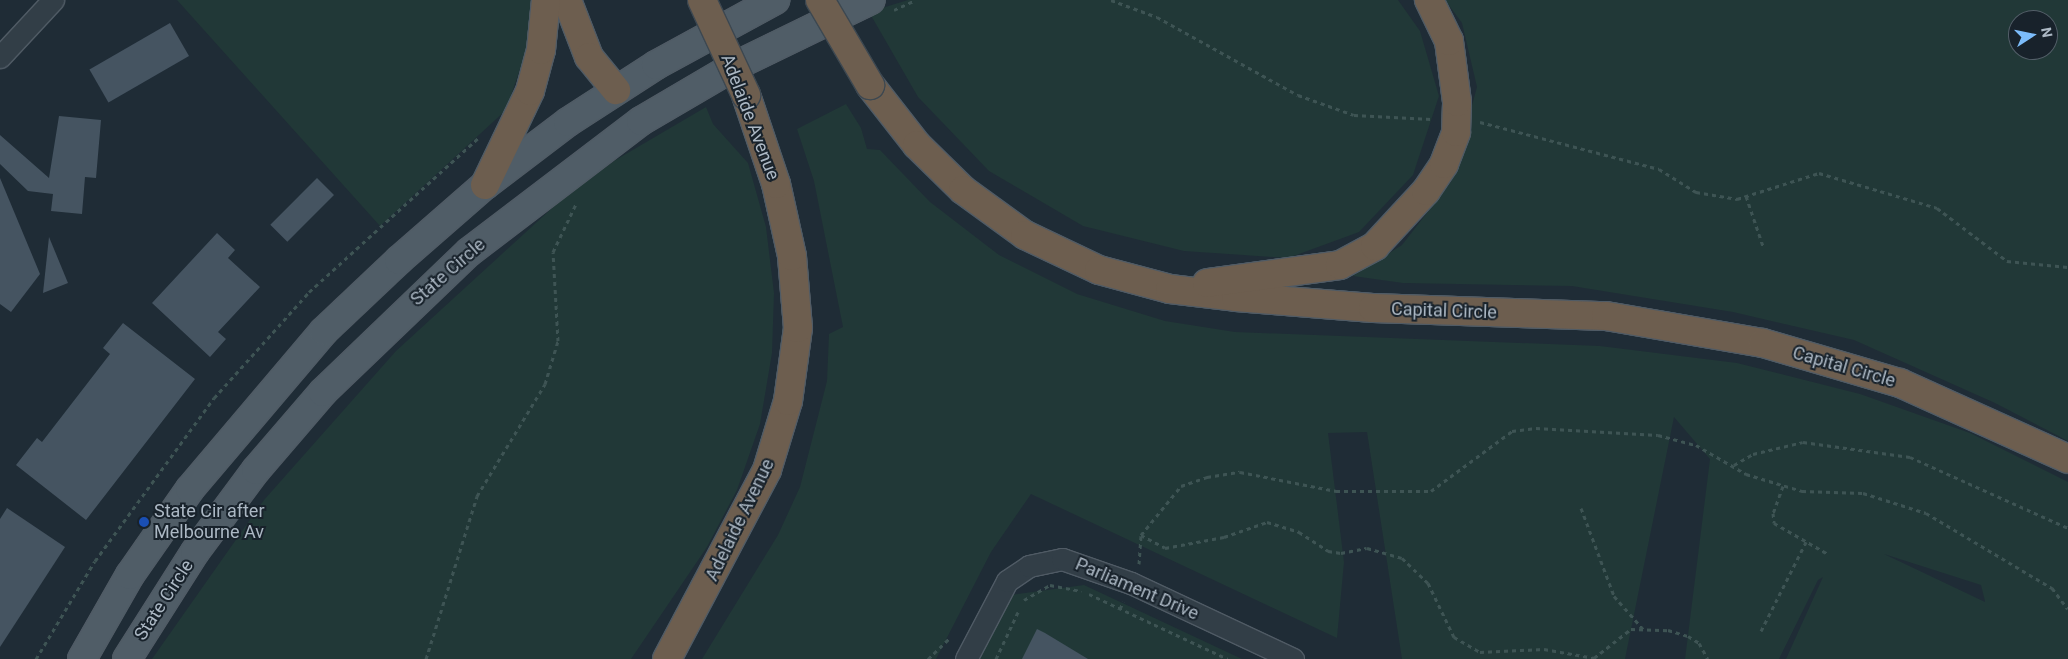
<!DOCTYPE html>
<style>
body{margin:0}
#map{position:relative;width:2068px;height:659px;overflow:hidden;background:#1f2c36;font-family:Roboto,sans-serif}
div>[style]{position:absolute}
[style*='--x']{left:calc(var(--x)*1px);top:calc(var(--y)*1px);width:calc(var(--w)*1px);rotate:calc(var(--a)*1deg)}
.green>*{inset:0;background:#213837}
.building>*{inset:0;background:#455461;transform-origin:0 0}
.path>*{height:3px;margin-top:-1.5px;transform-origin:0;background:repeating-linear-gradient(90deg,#3e5454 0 4px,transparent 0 8px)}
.roads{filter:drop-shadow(1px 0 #505b65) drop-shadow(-1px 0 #505b65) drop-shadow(0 1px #505b65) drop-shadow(0 -1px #505b65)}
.minor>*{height:21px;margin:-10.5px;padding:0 10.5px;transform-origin:10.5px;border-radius:10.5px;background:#323e47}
.primary>*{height:28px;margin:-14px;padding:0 14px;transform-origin:14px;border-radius:14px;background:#505d67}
.motorway>*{height:28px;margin:-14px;padding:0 14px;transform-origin:14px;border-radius:14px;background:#6d5e4f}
.bridges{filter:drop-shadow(1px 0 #3d4851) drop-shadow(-1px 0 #3d4851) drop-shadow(0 1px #3d4851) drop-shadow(0 -1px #3d4851)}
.motorway-bridge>*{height:28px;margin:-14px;padding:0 14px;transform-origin:14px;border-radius:14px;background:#6d5e4f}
.dots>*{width:14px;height:14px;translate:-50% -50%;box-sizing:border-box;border:2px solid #18222b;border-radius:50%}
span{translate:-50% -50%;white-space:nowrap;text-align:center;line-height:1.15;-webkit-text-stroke:4px #18222b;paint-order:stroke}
.street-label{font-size:18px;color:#acb8c4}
.poi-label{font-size:18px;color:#acb8c4}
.left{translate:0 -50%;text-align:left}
.north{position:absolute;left:2008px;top:10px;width:50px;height:50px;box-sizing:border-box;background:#18222b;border:1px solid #535e68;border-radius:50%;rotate:79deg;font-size:14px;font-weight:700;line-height:20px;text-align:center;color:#acb8c4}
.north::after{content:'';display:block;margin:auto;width:18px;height:22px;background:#7cbcfa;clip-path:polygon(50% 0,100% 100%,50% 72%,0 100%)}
</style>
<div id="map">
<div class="green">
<div style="clip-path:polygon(177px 0,531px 0,529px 43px,506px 110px,380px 226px)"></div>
<div style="clip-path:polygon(908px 0,1398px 0,1420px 31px,1439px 96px,1413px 175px,1359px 232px,1288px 258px,1184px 251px,1083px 226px,989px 171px,918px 97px,869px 12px)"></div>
<div style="clip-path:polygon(evenodd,1445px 0,2068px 0,2068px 441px,1995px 403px,1854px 340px,1733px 312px,1572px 286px,1403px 283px,1353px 276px,1402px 245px,1451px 182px,1477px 87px,1462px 23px,1445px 0,2018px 20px,2048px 20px,2048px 50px,2018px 50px,2018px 20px)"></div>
<div style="clip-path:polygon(evenodd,846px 104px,861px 128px,867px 149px,880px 150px,930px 202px,999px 255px,1077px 294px,1165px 321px,1235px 332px,1600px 346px,1737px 363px,1860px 394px,1970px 433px,2068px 482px,2068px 659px,1786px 659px,1823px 577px,1818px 580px,1779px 659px,1685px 659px,1710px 459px,1674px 417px,1625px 659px,1402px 659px,1367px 432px,1328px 433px,1344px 562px,1337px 638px,1031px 494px,991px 552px,936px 659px,702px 659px,778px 535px,800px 487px,827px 381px,829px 334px,843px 327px,814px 181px,797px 129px,846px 104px,1884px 554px,1981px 585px,1985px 601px,1985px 602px,1884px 554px)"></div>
<div style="clip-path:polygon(706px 107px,713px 124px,748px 163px,766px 227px,774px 293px,772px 353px,760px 424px,737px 490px,707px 547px,631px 659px,152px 659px,264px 500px,396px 351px,562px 199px,614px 161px)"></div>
<div style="clip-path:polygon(1084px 585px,1242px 659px,967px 659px,995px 597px)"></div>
</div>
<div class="building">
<div style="left:170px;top:23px;width:38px;height:93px;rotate:60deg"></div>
<div style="clip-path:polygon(59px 116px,101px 120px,96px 178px,85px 177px,82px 214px,51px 211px,53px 194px,28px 191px,0 164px,0 135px,49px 178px)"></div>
<div style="clip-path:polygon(0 178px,40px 274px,11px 312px,0 304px)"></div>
<div style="left:317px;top:178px;width:24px;height:66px;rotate:45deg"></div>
<div style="clip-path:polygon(217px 233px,235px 250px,228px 258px,260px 287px,218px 332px,226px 339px,210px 357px,152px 303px)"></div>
<div style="clip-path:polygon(49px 237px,68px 283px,43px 293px)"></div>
<div style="clip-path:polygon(123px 323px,195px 379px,86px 520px,16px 465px,37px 438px,42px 442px,110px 354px,103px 348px)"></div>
<div style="clip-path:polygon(7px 508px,65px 547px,0 647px,0 519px)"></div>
<div style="clip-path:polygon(1037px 629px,1045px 633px,1088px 659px,1022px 659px)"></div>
</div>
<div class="path">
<div style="--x:1111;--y:0;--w:49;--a:20.3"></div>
<div style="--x:1157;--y:17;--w:161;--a:29"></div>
<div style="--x:1298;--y:95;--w:59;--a:19.7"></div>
<div style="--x:1354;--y:115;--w:77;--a:3"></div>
<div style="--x:894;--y:10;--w:23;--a:-25"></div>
<div style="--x:1480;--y:122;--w:185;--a:14.7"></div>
<div style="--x:1659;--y:169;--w:44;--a:31.9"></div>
<div style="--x:1696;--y:192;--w:42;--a:9.7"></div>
<div style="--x:1737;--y:199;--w:86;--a:-17.6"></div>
<div style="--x:1819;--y:173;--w:123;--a:16.5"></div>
<div style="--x:1937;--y:208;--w:88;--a:37.1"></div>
<div style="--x:2007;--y:261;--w:61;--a:5.6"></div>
<div style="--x:1746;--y:196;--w:53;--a:71.2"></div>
<div style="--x:1734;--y:465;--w:22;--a:-30"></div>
<div style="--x:1753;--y:454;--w:51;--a:-13.5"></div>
<div style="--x:1803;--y:442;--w:108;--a:8"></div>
<div style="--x:1910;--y:457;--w:173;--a:24.2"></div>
<div style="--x:1783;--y:486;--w:29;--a:110"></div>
<div style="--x:1773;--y:513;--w:10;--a:84"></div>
<div style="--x:1774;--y:523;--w:62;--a:29.9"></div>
<div style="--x:1581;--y:508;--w:94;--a:69.4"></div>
<div style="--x:1614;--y:596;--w:44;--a:48.7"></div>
<div style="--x:1141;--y:535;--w:27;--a:28"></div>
<div style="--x:1165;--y:548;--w:60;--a:-10.6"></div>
<div style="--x:1224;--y:537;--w:46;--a:-19.2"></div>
<div style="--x:1267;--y:522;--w:34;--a:17"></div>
<div style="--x:1299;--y:532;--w:35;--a:33"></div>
<div style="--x:1328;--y:551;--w:13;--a:9"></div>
<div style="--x:1341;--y:553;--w:26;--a:-11"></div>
<div style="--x:1367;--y:548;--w:36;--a:16"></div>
<div style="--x:1402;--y:558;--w:36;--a:44"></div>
<div style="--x:1428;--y:583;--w:60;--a:64.3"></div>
<div style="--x:1454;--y:637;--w:30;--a:30"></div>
<div style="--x:1480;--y:652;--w:64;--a:-2.7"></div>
<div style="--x:1544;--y:649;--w:51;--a:10.2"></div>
<div style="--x:1594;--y:658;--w:47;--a:-38.1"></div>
<div style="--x:1631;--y:629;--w:37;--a:2"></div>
<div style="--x:1668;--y:630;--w:21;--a:17"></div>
<div style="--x:1688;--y:636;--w:13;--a:32"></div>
<div style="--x:1699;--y:643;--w:18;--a:61"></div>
<div style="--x:1139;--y:564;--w:29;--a:-86"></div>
<div style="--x:1141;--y:535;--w:63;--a:-50.8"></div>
<div style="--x:1181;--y:486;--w:28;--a:-19"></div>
<div style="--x:1207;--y:477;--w:33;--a:-9"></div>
<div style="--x:1240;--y:472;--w:98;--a:11.2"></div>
<div style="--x:1336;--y:491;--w:95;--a:0"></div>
<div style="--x:1431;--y:491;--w:101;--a:-36.5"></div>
<div style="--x:1512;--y:431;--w:24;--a:-7"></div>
<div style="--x:1536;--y:428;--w:122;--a:3.3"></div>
<div style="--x:1658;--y:435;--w:39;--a:15"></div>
<div style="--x:1696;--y:445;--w:58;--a:30.1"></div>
<div style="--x:1746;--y:474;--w:59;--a:16.9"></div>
<div style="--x:1802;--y:491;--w:61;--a:1.9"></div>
<div style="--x:1863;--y:493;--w:66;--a:17.6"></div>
<div style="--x:1926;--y:513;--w:147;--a:30.8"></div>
<div style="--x:2052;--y:588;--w:26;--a:53"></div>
<div style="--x:1089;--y:594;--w:153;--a:25.1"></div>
<div style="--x:1024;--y:600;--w:30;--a:-30"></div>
<div style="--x:1050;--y:585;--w:32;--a:11"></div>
<div style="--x:1120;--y:609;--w:8;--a:-67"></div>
<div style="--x:1761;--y:631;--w:100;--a:-63.2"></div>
<div style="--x:36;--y:659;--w:114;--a:-59"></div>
<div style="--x:95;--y:561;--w:202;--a:-53.9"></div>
<div style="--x:214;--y:398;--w:142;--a:-48.1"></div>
<div style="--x:309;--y:292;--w:229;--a:-42.3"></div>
<div style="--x:426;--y:659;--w:171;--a:-72.6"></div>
<div style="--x:477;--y:496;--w:131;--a:-58.7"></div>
<div style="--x:545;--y:384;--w:45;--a:-73.2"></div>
<div style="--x:558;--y:341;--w:89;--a:-93.2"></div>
<div style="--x:553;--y:252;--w:53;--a:-64.4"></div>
<div style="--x:928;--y:659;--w:30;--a:-44"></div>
<div style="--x:996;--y:659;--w:52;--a:-64.9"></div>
</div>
<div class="roads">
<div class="minor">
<div style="--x:0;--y:57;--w:78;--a:-47.1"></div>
<div style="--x:966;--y:659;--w:88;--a:-62.3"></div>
<div style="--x:1007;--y:581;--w:27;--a:-34"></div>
<div style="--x:1029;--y:566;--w:34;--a:-12"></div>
<div style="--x:1062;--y:559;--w:73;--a:19.2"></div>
<div style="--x:1131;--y:583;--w:179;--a:25.1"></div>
</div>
<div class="primary">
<div style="--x:82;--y:659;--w:97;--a:-60.3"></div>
<div style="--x:130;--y:575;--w:105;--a:-55.1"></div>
<div style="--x:190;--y:489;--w:207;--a:-49.7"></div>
<div style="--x:324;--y:331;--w:103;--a:-43.4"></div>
<div style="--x:399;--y:260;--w:114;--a:-41.1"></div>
<div style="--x:485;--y:185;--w:104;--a:-37.2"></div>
<div style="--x:568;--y:122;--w:105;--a:-32.9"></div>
<div style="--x:656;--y:65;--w:136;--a:-28.6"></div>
<div style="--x:127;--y:659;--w:127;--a:-57.6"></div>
<div style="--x:195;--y:552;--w:102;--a:-53.4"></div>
<div style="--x:256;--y:470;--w:103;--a:-49.3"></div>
<div style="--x:323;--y:392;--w:202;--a:-43.8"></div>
<div style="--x:469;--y:252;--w:216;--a:-37.3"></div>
<div style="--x:641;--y:121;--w:107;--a:-30.4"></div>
<div style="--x:733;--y:67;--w:153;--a:-25.9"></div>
</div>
<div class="motorway">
<div style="--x:567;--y:0;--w:61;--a:68.9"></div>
<div style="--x:589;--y:57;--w:43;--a:50.7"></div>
<div style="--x:870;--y:85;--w:76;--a:51.9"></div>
<div style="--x:917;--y:145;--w:64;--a:44.4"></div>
<div style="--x:963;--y:190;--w:77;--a:36"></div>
<div style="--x:1025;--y:235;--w:82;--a:25.3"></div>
<div style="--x:1099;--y:270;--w:73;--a:15"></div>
<div style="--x:1170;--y:289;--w:66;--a:6.9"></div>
<div style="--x:1236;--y:297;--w:137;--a:4.6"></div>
<div style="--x:1373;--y:308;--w:233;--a:2"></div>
<div style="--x:1606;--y:316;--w:159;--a:9.8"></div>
<div style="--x:1763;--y:343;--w:143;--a:16.3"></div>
<div style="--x:1900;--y:383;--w:184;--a:24.3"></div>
<div style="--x:485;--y:185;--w:104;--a:-64.4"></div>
<div style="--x:530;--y:91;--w:42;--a:-75"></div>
<div style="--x:541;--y:50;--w:50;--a:-84.3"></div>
<div style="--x:1207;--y:283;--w:134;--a:-7.7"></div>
<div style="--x:1340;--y:265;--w:40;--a:-28"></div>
<div style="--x:1375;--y:246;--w:75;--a:-47.2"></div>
<div style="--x:1426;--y:191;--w:32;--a:-56"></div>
<div style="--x:1444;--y:164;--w:34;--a:-69"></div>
<div style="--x:1456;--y:132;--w:30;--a:-88"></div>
<div style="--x:1457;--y:102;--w:62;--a:-97.5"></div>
<div style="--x:1449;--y:41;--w:46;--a:-116"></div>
<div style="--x:667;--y:659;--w:214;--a:-62.1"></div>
<div style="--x:767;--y:470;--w:72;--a:-73.1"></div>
<div style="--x:788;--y:401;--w:74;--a:-82.2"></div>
<div style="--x:798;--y:328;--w:72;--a:-94.8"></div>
<div style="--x:792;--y:256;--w:74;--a:-102.5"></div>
<div style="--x:776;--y:184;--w:94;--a:-108.6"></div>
</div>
</div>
<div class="bridges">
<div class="motorway-bridge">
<div style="--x:702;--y:0;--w:105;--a:65.1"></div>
<div style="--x:820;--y:0;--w:99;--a:59.5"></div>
</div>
</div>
<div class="dots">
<div style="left:144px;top:522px;background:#1a4fb4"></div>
</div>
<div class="street-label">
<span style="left:750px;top:117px;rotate:69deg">Adelaide Avenue</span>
<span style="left:448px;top:272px;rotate:-41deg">State Circle</span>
<span style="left:1444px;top:311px;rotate:2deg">Capital Circle</span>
<span style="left:1844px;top:367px;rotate:16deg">Capital Circle</span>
<span style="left:740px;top:520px;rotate:-64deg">Adelaide Avenue</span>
<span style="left:1137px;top:589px;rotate:23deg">Parliament Drive</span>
<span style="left:164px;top:600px;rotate:-57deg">State Circle</span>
</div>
<div class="poi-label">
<span class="left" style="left:154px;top:522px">State Cir after<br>Melbourne Av</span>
</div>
<div class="north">N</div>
</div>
